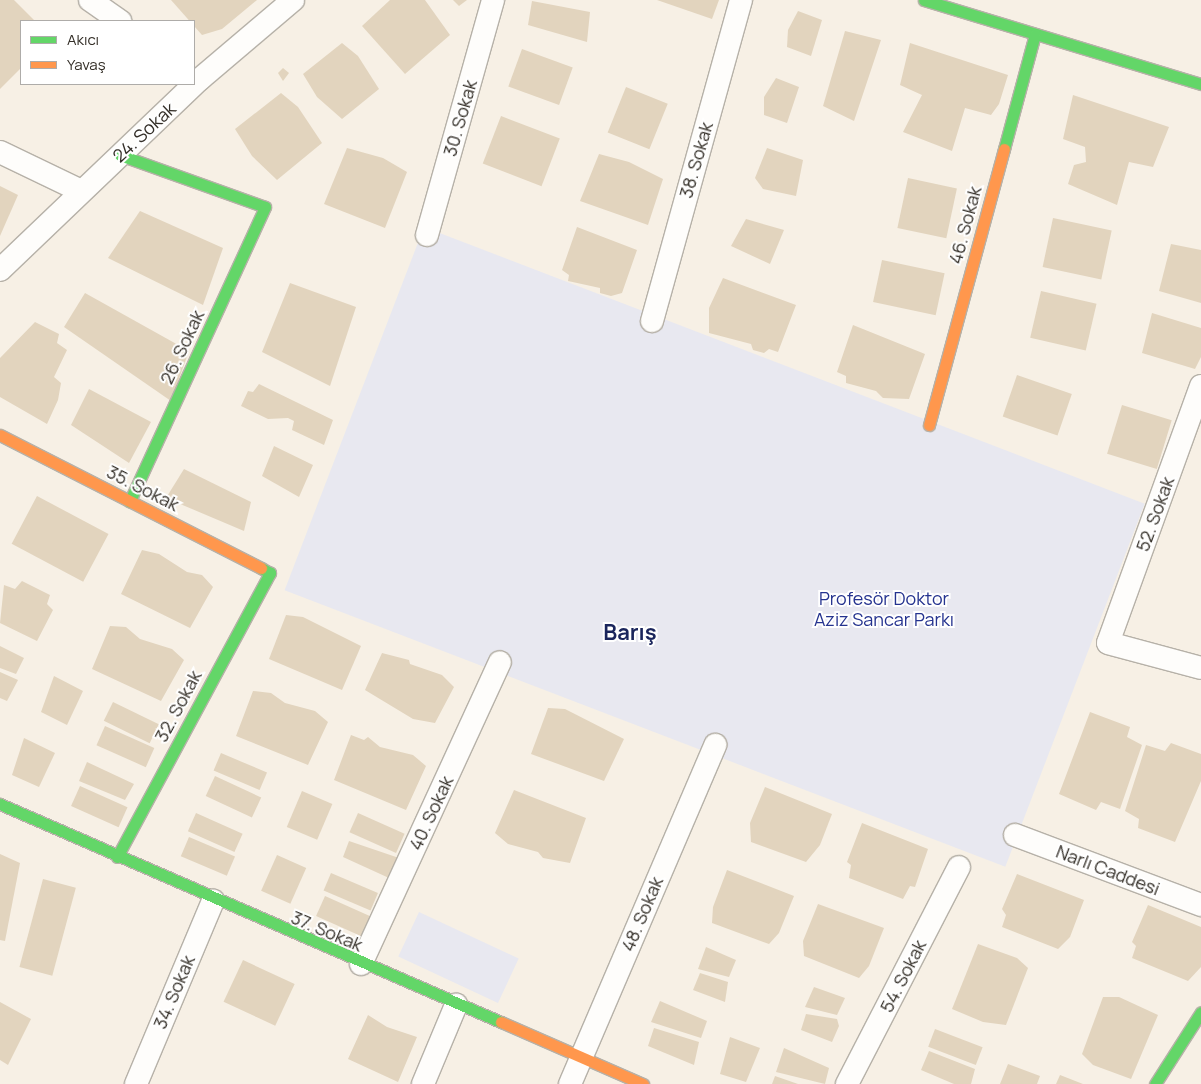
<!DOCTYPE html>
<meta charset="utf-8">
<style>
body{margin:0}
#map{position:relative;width:1201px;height:1084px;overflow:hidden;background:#f7f0e5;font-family:Manrope,sans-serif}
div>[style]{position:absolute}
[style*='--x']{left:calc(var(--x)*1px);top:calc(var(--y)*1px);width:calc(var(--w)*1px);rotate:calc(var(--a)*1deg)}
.green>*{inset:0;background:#e8e8f0;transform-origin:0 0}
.building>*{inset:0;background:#e2d4be;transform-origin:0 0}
.roads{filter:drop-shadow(1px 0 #b6b1a8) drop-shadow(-1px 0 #b6b1a8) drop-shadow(0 1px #b6b1a8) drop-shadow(0 -1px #b6b1a8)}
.street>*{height:22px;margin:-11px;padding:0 11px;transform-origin:11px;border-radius:11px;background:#fefdfb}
.fast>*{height:11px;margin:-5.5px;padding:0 5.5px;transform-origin:5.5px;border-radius:5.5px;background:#63d668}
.slow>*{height:11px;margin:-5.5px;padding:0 5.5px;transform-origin:5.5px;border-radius:5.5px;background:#ff974d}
span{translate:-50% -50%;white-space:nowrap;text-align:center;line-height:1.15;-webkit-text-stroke:4px #fff;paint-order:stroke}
.street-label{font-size:18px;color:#342f28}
.park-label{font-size:18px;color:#25338f}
.district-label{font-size:22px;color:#1a255c;font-weight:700}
.legend{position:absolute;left:20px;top:20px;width:175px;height:65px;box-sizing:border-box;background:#fff;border:1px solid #aeaca9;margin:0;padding:6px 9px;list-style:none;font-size:15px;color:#342f28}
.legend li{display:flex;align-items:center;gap:10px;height:25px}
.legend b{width:25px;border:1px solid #aeaca9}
</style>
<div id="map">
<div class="green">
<div style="left:424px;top:227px;width:772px;height:389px;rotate:21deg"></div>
<div style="left:419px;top:912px;width:110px;height:49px;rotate:25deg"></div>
</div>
<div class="building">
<div style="clip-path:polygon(0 0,14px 0,35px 21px,21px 21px,21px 68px,0 89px)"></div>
<div style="clip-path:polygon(171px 0,257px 0,222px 29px,202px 35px)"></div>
<div style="clip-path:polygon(390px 0,425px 0,450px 35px,405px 74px,362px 26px)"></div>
<div style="clip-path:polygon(453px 0,467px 0,459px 6px)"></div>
<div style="clip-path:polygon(657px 0,719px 0,712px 19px)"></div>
<div style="clip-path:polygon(532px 1px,590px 12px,587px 42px,528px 25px)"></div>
<div style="clip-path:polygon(798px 11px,822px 20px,811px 56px,787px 47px,788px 30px)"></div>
<div style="clip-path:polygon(845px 31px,881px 40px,854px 121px,823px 106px)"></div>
<div style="clip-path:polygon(342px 43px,358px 56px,379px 89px,342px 119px,317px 97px,303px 74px)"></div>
<div style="clip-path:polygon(910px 43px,1008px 75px,999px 104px,991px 115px,965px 108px,952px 151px,903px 132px,922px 95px,900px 85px)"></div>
<div style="left:522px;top:49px;width:54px;height:40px;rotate:20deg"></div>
<div style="clip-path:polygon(283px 68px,289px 73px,283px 81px,278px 73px)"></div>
<div style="clip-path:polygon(776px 78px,799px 87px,787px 123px,764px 115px,764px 97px)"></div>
<div style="left:626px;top:87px;width:45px;height:49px;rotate:22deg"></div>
<div style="clip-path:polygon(281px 93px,298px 107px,322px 143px,277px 180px,252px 156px,235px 129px)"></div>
<div style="clip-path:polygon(1073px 95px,1169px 127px,1153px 167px,1129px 162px,1117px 205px,1068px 184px,1074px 165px,1086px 162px,1085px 147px,1063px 139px)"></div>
<div style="left:501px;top:116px;width:63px;height:51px;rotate:21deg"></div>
<div style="clip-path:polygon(347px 148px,383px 158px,407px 172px,385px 228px,324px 204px)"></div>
<div style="clip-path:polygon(767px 148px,803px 160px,796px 196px,763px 189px,755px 178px)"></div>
<div style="clip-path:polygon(599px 154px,629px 162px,663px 179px,648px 225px,580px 201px)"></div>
<div style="left:908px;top:178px;width:50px;height:51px;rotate:12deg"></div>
<div style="clip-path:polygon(0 186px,18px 195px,0 236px)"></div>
<div style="clip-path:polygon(140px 211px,223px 248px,203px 305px,108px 258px)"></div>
<div style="left:1053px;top:218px;width:60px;height:50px;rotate:12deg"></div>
<div style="clip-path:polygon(746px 219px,784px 230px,770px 264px,731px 246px)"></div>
<div style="clip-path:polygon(577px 227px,637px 250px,622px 293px,611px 296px,600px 293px,600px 288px,568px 281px,569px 275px,562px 270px)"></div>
<div style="clip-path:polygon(1171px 244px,1201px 250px,1201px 303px,1159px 291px)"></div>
<div style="left:882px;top:260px;width:64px;height:43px;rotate:12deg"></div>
<div style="clip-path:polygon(723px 278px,796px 305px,778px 352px,769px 349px,764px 353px,753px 350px,751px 344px,709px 333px,709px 308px)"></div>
<div style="clip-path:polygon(290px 283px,356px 307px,330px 386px,262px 352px)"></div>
<div style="left:1041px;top:291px;width:57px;height:48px;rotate:13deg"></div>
<div style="clip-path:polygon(85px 293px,189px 351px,171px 401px,64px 327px)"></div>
<div style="clip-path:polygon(1152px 313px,1201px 328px,1201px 357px,1195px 369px,1142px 353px)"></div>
<div style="clip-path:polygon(35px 322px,59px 334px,57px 343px,67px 350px,54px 377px,61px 383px,58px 400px,47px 424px,0 397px,0 358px)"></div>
<div style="clip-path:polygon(853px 325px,925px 354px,909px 399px,883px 398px,876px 391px,846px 383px,846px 376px,837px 372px)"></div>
<div style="left:1017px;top:375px;width:58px;height:44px;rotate:19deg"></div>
<div style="clip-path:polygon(259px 384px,333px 420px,324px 445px,292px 430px,294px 421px,288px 418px,268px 419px,241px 406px,248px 391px,253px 392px)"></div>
<div style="clip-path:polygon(89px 389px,151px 422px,129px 463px,71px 425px)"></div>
<div style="left:1122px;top:405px;width:52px;height:51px;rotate:17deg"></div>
<div style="clip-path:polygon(274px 446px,313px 465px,299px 497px,262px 476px)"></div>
<div style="clip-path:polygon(184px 469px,251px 502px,244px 531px,166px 498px)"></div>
<div style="left:37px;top:496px;width:81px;height:54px;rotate:28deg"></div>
<div style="clip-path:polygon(142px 550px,159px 554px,187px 572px,202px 575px,213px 587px,190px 628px,121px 594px)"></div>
<div style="clip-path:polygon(22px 581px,50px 595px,47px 604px,53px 610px,37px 641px,0 623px,4px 585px,15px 589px)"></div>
<div style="clip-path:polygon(286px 615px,303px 617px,361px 646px,342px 690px,269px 659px)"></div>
<div style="clip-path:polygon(110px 626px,126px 627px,140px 639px,172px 649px,184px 660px,161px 701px,92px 669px)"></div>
<div style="clip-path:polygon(0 646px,24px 658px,16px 674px,0 668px)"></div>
<div style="clip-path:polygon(382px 653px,409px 660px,410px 664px,442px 675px,454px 687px,435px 723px,413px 719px,365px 690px)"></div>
<div style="clip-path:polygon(0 672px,18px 680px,7px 701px,0 698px)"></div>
<div style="clip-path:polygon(54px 676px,83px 691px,67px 725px,41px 712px)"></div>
<div style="clip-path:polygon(253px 691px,271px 693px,285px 703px,315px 711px,328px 722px,308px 765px,236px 736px)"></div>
<div style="left:113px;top:702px;width:51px;height:21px;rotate:26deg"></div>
<div style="clip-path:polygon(548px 708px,565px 709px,624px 739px,604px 781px,531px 754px)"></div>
<div style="clip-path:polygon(1090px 712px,1130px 727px,1127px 737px,1142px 745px,1120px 809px,1101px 802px,1096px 810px,1059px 794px)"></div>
<div style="left:105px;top:726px;width:54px;height:21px;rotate:24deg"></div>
<div style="clip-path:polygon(351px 735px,364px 740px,368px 737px,380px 747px,413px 755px,426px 766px,406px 810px,334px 780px)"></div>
<div style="clip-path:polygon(24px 738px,55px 753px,39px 787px,12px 775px)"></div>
<div style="clip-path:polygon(1171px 743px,1201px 754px,1201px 781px,1175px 842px,1138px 828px,1139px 819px,1125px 811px,1146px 745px,1165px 751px)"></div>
<div style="left:221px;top:753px;width:50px;height:19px;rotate:23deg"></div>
<div style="clip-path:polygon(87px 762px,134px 784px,125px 800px,79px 781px)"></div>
<div style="left:215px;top:776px;width:51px;height:22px;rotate:25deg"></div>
<div style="left:80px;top:786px;width:52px;height:22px;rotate:24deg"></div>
<div style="clip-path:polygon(765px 787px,832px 814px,820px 845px,806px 862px,751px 842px,750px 823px)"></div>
<div style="clip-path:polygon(514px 790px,586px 818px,570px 863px,543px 858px,538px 852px,508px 844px,495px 833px)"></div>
<div style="left:302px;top:791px;width:33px;height:39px;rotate:23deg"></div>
<div style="left:196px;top:813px;width:51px;height:20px;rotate:24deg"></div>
<div style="left:358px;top:813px;width:51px;height:21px;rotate:24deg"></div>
<div style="clip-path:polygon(862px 823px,928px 849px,915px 887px,910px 886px,903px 899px,849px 878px,851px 865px,847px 862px)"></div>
<div style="left:189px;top:837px;width:50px;height:21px;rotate:23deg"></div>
<div style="clip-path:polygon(349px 841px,399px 858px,389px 878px,343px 857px)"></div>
<div style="clip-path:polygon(0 854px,20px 863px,5px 941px,0 940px)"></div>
<div style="left:277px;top:855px;width:32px;height:39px;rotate:24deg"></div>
<div style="clip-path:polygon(727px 870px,794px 896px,779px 933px,769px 944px,712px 923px,713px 907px)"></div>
<div style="left:331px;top:873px;width:51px;height:19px;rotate:23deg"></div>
<div style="clip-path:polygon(1017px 874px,1084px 900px,1070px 937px,1058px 949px,1002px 927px,1006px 915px,1002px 909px)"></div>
<div style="left:43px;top:879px;width:34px;height:91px;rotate:15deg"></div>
<div style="left:325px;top:896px;width:52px;height:22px;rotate:24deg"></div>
<div style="clip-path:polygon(818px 904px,884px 928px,869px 966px,859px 978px,804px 956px,803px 941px)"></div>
<div style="clip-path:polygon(1148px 905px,1201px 927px,1201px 967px,1188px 981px,1132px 958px,1136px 946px,1132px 942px)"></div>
<div style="clip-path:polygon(978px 944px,1017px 958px,1028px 968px,1006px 1025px,983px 1022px,952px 1009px)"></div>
<div style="clip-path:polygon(706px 947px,736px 960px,729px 977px,698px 969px)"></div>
<div style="left:243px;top:960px;width:57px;height:46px;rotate:25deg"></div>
<div style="clip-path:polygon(700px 973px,728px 982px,725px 1002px,693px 990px)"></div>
<div style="clip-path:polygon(814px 987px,845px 998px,837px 1015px,805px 1007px)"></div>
<div style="clip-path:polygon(1103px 997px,1119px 997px,1158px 1015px,1131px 1079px,1093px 1065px,1082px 1054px)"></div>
<div style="clip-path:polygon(660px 1001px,707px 1021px,701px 1038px,651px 1022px)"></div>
<div style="clip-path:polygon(0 1002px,31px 1019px,8px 1065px,0 1060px)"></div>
<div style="clip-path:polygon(806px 1014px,837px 1019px,839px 1026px,832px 1042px,801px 1030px)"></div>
<div style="clip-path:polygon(368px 1015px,387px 1027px,417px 1037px,398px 1082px,348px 1059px)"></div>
<div style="clip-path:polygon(654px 1028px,699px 1042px,694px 1065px,648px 1046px)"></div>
<div style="left:935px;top:1029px;width:51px;height:19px;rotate:21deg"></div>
<div style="clip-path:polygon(730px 1037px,760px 1048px,746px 1082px,720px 1074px)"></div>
<div style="clip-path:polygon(784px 1048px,829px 1068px,825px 1084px,776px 1072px)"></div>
<div style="clip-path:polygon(929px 1051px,975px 1069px,971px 1084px,954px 1084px,921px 1070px)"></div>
<div style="clip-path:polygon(1008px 1064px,1040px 1076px,1037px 1084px,1000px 1084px)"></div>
<div style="clip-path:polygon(1060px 1075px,1083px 1084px,1056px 1084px)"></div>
<div style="clip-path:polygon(775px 1076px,798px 1084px,772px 1084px)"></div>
</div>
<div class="roads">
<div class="street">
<div style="--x:90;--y:0;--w:37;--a:35"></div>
<div style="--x:0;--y:152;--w:90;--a:25.7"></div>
<div style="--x:427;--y:235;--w:244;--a:-74.3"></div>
<div style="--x:0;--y:270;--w:277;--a:-43.7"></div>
<div style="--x:200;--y:79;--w:122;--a:-40.3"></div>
<div style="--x:652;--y:321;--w:333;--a:-74.5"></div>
<div style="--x:1201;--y:386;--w:273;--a:109.9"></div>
<div style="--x:1108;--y:643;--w:96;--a:15"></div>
<div style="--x:1015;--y:835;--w:199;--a:20.6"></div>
<div style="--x:361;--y:964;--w:332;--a:-65.3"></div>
<div style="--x:136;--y:1084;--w:199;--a:-67.2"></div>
<div style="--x:423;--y:1084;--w:86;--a:-67.3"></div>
<div style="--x:570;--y:1084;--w:369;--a:-66.8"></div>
<div style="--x:847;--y:1084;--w:244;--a:-62.7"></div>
</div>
<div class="fast">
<div style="--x:924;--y:0;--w:289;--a:16.9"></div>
<div style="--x:1004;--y:149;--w:119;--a:-74.9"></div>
<div style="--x:120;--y:155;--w:154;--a:19.7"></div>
<div style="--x:265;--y:207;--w:324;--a:114.7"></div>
<div style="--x:0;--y:804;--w:546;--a:23.52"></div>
<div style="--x:117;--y:857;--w:323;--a:-61.7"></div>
<div style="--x:270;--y:573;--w:10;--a:-151"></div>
<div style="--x:1155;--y:1084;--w:85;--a:-57.4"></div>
</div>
<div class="slow">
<div style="--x:929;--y:425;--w:286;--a:-74.8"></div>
<div style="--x:0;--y:435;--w:293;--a:27"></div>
<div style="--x:501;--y:1022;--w:155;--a:23.6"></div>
</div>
</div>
<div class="street-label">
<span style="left:460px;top:118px;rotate:-74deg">30. Sokak</span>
<span style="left:144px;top:132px;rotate:-43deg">24. Sokak</span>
<span style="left:696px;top:160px;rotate:-74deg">38. Sokak</span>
<span style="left:965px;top:225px;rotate:-75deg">46. Sokak</span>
<span style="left:182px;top:347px;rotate:-65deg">26. Sokak</span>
<span style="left:143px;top:488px;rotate:27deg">35. Sokak</span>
<span style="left:1155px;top:514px;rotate:-70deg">52. Sokak</span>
<span style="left:178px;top:706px;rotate:-62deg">32. Sokak</span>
<span style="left:431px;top:813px;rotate:-65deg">40. Sokak</span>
<span style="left:1108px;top:870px;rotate:21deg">Narlı Caddesi</span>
<span style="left:642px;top:914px;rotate:-67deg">48. Sokak</span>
<span style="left:327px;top:931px;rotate:23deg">37. Sokak</span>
<span style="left:903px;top:976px;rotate:-63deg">54. Sokak</span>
<span style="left:174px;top:992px;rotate:-67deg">34. Sokak</span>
</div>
<div class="park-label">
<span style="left:884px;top:609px">Profesör Doktor<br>Aziz Sancar Parkı</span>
</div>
<div class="district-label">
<span style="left:630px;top:633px">Barış</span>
</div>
<ul class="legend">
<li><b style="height:6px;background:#63d668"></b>Akıcı</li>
<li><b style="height:6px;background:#ff974d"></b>Yavaş</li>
</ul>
</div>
